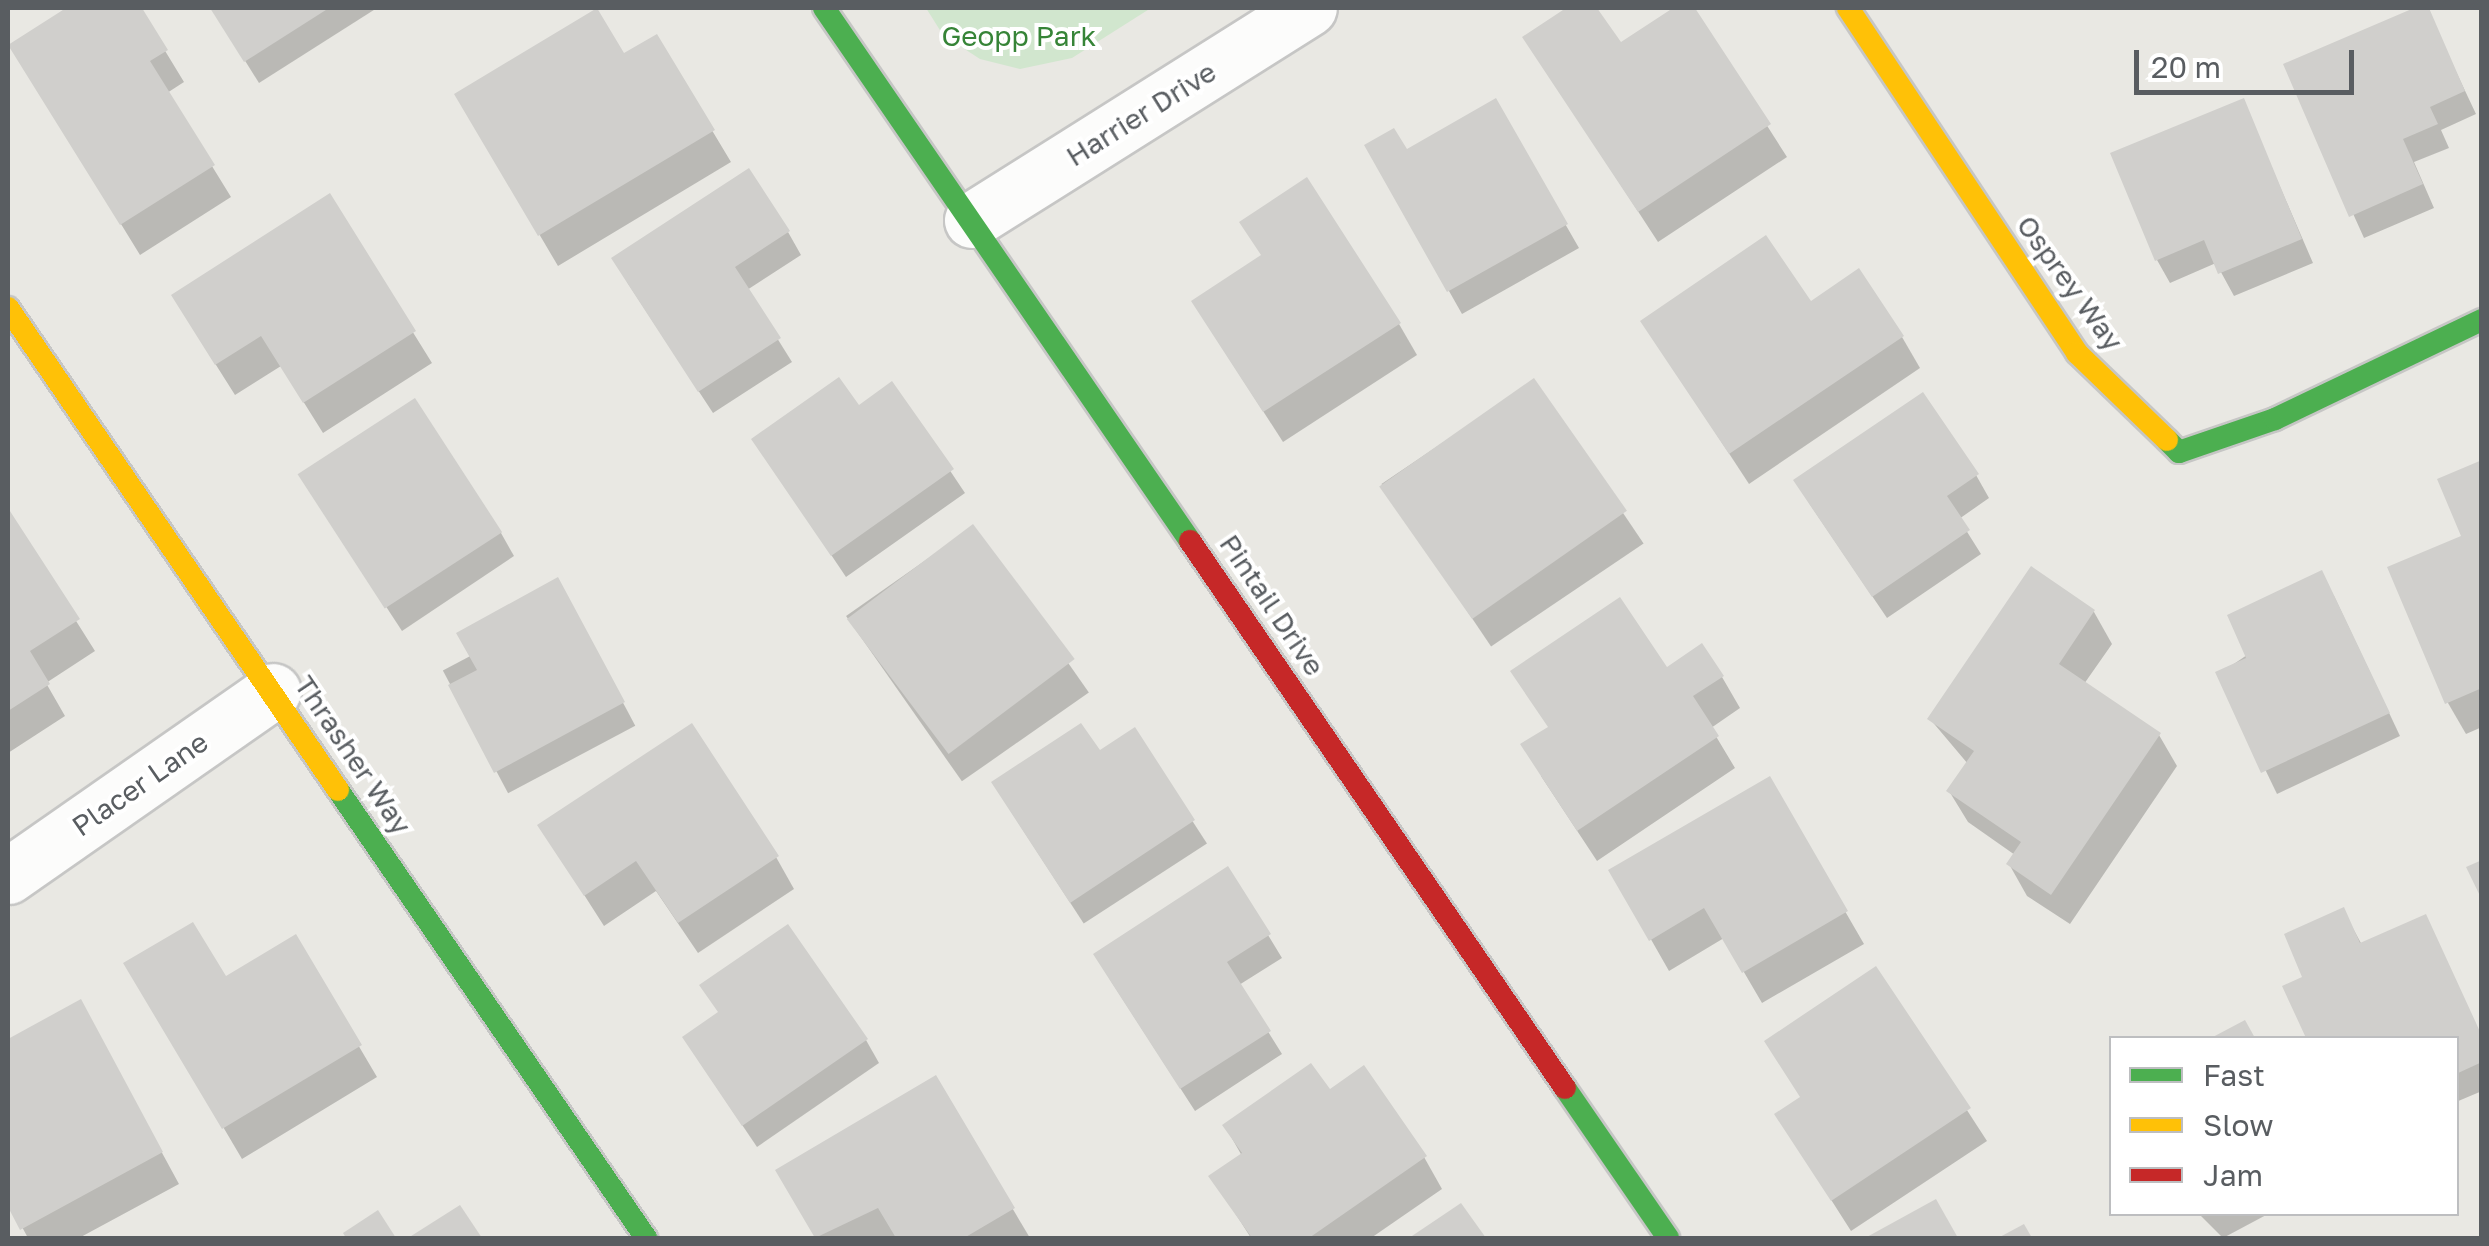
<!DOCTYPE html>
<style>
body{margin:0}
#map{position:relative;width:2489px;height:1246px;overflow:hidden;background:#e9e8e3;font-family:"Golos Text",sans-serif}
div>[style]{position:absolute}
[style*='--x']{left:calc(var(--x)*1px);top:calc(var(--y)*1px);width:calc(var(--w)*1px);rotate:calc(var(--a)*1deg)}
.green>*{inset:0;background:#d1e6ce}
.shadow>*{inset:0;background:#0003;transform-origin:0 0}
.building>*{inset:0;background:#d0cfcc;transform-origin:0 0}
.roads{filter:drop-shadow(2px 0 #c6c6c5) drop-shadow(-2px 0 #c6c6c5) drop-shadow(0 2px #c6c6c5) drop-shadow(0 -2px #c6c6c5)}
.street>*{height:55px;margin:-27.5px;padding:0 27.5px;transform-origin:27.5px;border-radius:27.5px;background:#fcfcfb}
.fast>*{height:22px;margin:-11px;padding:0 11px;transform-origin:11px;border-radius:11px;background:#4caf50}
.slow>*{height:22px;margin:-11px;padding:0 11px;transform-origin:11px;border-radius:11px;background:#ffc107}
.jam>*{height:22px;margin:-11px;padding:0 11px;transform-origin:11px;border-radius:11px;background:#c62828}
span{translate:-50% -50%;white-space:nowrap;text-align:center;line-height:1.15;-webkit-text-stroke:8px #fff;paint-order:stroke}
.park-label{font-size:28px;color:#368437}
.street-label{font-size:28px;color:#595d61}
.frame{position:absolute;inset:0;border:10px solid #595d61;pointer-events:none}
.legend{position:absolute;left:2109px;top:1036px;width:350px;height:180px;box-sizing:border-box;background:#fff;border:2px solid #bdbec0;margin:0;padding:12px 18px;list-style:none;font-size:30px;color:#595d61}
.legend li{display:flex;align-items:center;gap:20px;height:50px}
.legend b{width:50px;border:2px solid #bdbec0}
.scale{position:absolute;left:2134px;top:50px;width:220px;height:45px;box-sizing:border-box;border:5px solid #595d61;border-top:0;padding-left:12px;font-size:30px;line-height:35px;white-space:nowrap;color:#595d61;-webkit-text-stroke:8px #fff;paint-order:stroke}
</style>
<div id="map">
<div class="green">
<div style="clip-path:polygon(926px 8px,1151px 8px,1072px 58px,1020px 69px,980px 59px,943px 35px)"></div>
</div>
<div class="shadow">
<div style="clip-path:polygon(71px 8px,139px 8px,184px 82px,167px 93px,231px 197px,140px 255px,11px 45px)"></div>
<div style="clip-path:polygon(212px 8px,377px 8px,259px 83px)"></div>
<div style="clip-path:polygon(1571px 8px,1594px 8px,1620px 46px,1692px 8px,1787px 157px,1658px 242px,1525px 38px)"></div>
<div style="clip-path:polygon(2426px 8px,2476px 114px,2441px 130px,2449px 148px,2414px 162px,2434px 208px,2364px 238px,2286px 65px)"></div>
<div style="clip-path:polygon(656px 37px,731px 162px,558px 266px,457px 95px,623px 57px)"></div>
<div style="clip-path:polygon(2243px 101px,2313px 263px,2234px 296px,2216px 263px,2170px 283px,2157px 260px)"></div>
<div style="clip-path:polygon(1495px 102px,1579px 248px,1462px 314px,1367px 146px,1406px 152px)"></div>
<div style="clip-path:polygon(329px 197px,432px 363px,323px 433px,281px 366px,235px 395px,192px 327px)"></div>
<div style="clip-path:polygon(788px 232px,801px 255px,747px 290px,792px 362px,713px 413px,627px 282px)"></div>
<div style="clip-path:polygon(1810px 305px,1902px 337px,1920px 368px,1749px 484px,1643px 322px)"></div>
<div style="clip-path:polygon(1399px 324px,1417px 355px,1283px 442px,1212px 332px)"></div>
<div style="left:1534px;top:381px;width:196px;height:184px;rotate:56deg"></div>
<div style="clip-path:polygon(892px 384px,965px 493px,846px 577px,754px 440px,858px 408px)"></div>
<div style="clip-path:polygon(2482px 462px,2482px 727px,2466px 734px,2448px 703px,2464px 537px)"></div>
<div style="clip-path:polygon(1976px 475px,1989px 498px,1959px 519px,1981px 554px,1887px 618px,1809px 503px)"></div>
<div style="clip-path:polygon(315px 498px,501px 533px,514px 556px,402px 631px)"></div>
<div style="clip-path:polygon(8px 513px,95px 651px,46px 683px,65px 716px,8px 753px)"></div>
<div style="left:973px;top:527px;width:202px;height:155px;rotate:55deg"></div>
<div style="clip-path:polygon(2031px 569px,2094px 612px,2112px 644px,2084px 684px,2159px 735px,2177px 766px,2070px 924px,2027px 896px,2009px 864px,2015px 855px,1968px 822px,1949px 791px,1968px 764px,1930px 719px)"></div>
<div style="clip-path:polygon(2334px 596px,2400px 736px,2277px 794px,2219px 674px)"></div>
<div style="left:570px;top:603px;width:139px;height:144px;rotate:62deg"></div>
<div style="clip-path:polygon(1667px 670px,1722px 677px,1740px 708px,1711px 728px,1735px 768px,1597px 861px,1541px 776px,1549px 729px)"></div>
<div style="left:1134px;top:731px;width:134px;height:147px;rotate:57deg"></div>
<div style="clip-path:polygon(1769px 780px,1864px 944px,1762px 1003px,1724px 938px,1669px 971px,1612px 871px)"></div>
<div style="clip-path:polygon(540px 826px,776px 857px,794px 889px,698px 953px,656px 891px,604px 926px)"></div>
<div style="clip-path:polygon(2343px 910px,2362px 945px,2482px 1036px,2482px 1091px,2456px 1102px,2456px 1038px,2308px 1038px,2285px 987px,2305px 978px)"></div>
<div style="clip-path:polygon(1268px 935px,1282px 958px,1239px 985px,1282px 1054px,1195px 1111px,1109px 978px)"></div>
<div style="clip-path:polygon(295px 938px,377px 1077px,242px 1159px,127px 964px,225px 979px)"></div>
<div style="clip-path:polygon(1876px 970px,1987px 1141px,1851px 1231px,1777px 1115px,1802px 1099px)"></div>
<div style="clip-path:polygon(80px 1002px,179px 1184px,79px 1238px,28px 1238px,8px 1201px,15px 1089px,8px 1042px)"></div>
<div style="clip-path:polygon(866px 1040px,879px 1063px,757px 1147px,699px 1061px)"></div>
<div style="clip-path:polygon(935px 1078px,1030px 1238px,818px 1238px,778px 1171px)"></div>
<div style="clip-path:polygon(1329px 1093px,1424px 1157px,1442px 1189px,1371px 1238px,1251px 1238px,1212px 1177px,1242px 1156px,1225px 1126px)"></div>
<div style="clip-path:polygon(2199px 1214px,2268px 1214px,2223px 1238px)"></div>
</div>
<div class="building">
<div style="clip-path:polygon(66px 8px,142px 8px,168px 50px,150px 61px,215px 165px,120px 225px,8px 45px)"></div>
<div style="clip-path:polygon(210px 8px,329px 8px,244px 62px)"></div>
<div style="clip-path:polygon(597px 8px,624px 53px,657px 34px,715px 130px,538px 236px,454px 94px)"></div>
<div style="clip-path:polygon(1566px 8px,1597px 8px,1621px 42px,1673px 8px,1695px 8px,1771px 124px,1638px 212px,1522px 37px)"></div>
<div style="clip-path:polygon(2414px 8px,2429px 8px,2465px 91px,2430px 107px,2438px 124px,2403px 139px,2423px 184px,2349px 217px,2283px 64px)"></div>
<div style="clip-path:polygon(1496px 98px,1568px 224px,1447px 292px,1364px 145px,1394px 128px,1407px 149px)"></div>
<div style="clip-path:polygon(2244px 98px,2302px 239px,2218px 274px,2204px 240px,2155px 261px,2110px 153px)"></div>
<div style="clip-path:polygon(749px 168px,790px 231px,735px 267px,781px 338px,698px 392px,611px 258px)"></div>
<div style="clip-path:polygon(1307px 177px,1401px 323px,1263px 412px,1191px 301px,1261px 255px,1239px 222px)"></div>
<div style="clip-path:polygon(330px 193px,416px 331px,303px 403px,261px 336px,215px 365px,171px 295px)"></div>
<div style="clip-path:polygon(1766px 235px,1811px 301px,1859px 268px,1904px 336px,1729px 454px,1640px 321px)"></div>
<div style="clip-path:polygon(839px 377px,859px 405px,892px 381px,954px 469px,831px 556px,751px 439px)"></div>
<div style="left:1534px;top:378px;width:162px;height:189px;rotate:55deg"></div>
<div style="clip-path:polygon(1923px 392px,1979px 474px,1947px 496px,1970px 530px,1872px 597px,1793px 480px)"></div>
<div style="left:415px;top:398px;width:160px;height:140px;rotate:57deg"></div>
<div style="clip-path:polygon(2482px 460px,2482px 688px,2445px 704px,2387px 567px,2461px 536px,2437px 479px)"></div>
<div style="clip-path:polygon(8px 508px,80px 619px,30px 651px,50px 684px,8px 711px)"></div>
<div style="left:973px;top:524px;width:169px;height:158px;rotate:53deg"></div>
<div style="clip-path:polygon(2031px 566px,2095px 610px,2059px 664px,2161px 733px,2051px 895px,2006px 864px,2021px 842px,1946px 791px,1974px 751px,1927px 719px)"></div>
<div style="clip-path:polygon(2322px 570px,2390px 713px,2261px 773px,2215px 672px,2246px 658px,2227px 615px)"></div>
<div style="clip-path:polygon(558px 577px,625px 702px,494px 773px,448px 685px,477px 670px,456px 633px)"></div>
<div style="clip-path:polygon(1620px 597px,1667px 667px,1702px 643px,1724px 676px,1693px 696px,1719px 736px,1577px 831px,1520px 744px,1548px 727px,1510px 671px)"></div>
<div style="clip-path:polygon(692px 723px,779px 856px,678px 923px,636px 861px,584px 896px,537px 825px)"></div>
<div style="clip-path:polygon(1081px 723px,1100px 750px,1135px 727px,1195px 820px,1070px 903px,991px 782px)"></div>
<div style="clip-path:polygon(1770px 776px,1848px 911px,1742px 973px,1704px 908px,1649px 941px,1608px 870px)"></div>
<div style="clip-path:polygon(2482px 860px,2482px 900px,2466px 867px)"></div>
<div style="clip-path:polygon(1228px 866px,1271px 934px,1227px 962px,1271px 1031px,1180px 1089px,1093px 954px)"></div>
<div style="clip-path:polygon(2344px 907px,2360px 943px,2426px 914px,2482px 1036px,2482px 1062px,2456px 1074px,2456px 1038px,2306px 1038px,2282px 986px,2302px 977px,2284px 934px)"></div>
<div style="clip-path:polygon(193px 922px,226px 976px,296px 934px,362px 1045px,222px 1129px,123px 963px)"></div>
<div style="clip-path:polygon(788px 924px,868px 1039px,742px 1126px,682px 1037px,718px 1012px,699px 985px)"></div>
<div style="clip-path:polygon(1876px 966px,1971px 1108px,1831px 1201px,1774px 1114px,1800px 1097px,1764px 1041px)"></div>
<div style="clip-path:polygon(81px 999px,163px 1152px,20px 1230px,8px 1207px,8px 1039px)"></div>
<div style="clip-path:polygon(2245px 1020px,2255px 1038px,2211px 1038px)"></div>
<div style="clip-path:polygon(1311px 1063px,1330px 1089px,1364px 1065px,1427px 1156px,1309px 1238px,1252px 1238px,1208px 1176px,1242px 1153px,1222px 1125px)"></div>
<div style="clip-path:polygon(936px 1075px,1015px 1208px,964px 1238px,896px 1238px,878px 1208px,815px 1238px,775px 1170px)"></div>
<div style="clip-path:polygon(1936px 1199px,1958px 1238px,1865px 1238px)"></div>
<div style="clip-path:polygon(1461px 1203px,1486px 1238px,1409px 1238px)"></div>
<div style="clip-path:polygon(460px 1205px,482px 1238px,408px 1238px)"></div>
<div style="clip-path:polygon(378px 1210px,396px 1238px,346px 1238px,343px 1233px)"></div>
<div style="clip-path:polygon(2024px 1224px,2032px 1238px,1998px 1238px)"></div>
</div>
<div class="roads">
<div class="street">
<div style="--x:972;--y:220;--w:398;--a:-32.2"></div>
<div style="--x:8;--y:876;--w:323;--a:-34.9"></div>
</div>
<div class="fast">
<div style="--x:824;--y:8;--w:647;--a:55.52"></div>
<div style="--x:2167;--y:440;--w:17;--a:45"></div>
<div style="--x:2179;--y:452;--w:102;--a:-19"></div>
<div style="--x:2275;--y:419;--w:229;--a:-25.6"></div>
<div style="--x:338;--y:790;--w:544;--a:55.49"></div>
<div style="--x:1565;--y:1088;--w:182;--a:55.5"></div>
</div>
<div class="slow">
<div style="--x:1848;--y:8;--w:414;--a:56.4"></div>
<div style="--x:2077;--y:353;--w:125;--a:44"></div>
<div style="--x:8;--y:308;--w:584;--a:55.6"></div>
</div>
<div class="jam">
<div style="--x:1190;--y:541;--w:663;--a:55.57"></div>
</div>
</div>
<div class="park-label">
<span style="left:1019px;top:36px">Geopp Park</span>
</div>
<div class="street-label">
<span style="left:1141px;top:114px;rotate:-32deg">Harrier Drive</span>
<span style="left:2070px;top:283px;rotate:54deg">Osprey Way</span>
<span style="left:1272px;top:605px;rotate:56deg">Pintail Drive</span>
<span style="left:353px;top:755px;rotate:56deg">Thrasher Way</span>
<span style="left:140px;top:784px;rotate:-35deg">Placer Lane</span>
</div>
<div class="frame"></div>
<ul class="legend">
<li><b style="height:12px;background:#4caf50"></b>Fast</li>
<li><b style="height:12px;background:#ffc107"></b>Slow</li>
<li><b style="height:12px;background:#c62828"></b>Jam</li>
</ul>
<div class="scale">20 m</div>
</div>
